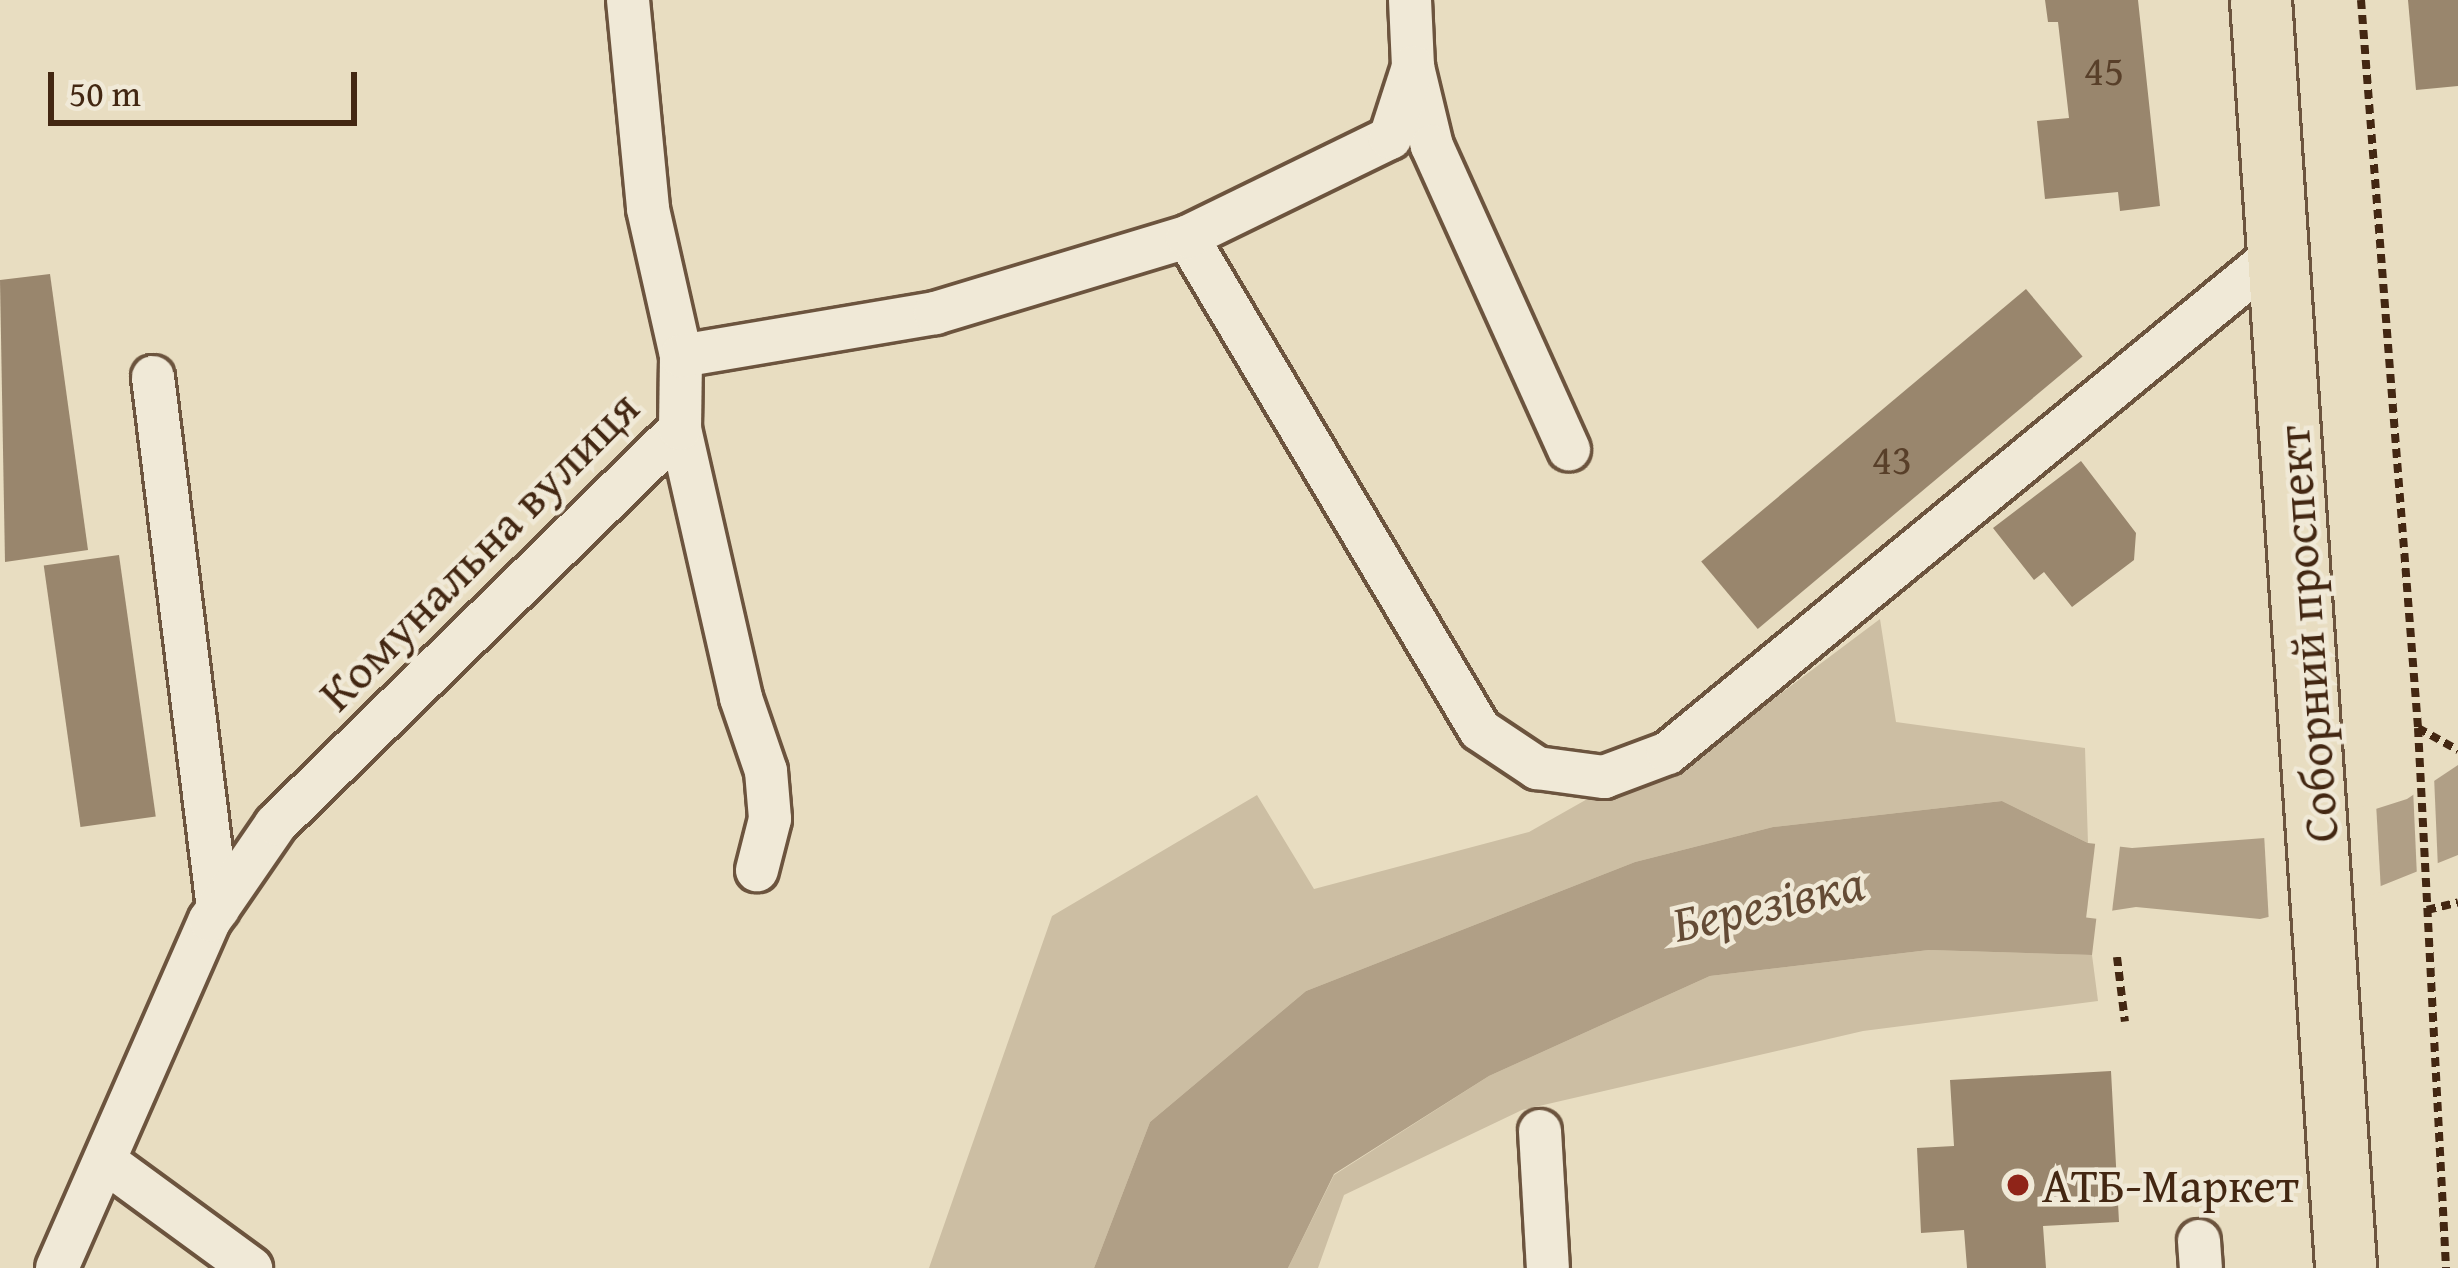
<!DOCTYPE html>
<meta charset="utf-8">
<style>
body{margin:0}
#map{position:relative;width:2458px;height:1268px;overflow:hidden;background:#e8ddc1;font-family:"Gentium Book Plus",serif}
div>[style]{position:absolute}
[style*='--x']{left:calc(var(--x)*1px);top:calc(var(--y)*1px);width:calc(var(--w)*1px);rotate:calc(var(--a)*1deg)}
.green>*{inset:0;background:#ccbea3}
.water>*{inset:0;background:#b09f86}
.pier>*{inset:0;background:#e8ddc1;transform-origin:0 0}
.building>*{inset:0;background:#99866d;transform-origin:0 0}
.path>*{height:8px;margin-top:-4px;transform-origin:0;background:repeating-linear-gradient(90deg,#432712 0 9px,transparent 0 15px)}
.roads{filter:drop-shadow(3px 0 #6c543e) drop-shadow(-3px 0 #6c543e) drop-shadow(0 3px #6c543e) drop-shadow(0 -3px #6c543e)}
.minor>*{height:42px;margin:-21px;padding:0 21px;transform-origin:21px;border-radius:21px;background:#f0e9d7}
.highway>*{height:60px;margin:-30px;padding:0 30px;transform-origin:30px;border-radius:30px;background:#e8ddc1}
.dots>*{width:33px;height:33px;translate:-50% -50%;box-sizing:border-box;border:6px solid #f0e9d7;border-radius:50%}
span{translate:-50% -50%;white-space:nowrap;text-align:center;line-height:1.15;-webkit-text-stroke:9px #f0e9d7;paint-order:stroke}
.number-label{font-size:42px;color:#583f29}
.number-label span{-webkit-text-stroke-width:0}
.street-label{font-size:48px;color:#432712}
.poi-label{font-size:48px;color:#432712}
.left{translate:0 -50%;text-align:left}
.water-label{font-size:51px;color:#644b35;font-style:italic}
.scale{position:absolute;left:48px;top:72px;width:309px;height:54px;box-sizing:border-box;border:6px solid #432712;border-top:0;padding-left:15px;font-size:36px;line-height:42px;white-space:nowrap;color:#432712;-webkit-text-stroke:9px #f0e9d7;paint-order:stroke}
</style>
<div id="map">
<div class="green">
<div style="clip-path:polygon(1880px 619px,1896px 722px,2085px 748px,2088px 843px,2002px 801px,1773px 827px,1635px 862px,1306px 991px,1150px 1122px,1094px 1268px,929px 1268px,1052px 916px,1257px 795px,1314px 889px,1529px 832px,1605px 789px,1673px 774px)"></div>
<div style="clip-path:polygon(1929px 950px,2092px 955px,2098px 1001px,1863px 1031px,1522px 1110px,1344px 1195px,1318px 1268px,1288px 1268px,1334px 1175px,1489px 1076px,1710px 976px)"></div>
</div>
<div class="water">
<div style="clip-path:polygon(2458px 765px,2458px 855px,2356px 896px,2260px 919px,2136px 907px,2097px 913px,2092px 955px,1929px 950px,1710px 976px,1489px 1076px,1334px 1174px,1288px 1268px,1094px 1268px,1150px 1122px,1306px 991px,1635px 862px,1773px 827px,2002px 801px,2088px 843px,2132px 848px,2291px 836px,2407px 799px)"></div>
</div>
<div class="pier">
<div style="clip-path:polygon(2434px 776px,2438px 869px,2417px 877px,2413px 788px)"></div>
<div style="clip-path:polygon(2376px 803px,2381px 892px,2269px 924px,2264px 833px)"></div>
<div style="left:2096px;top:837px;width:25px;height:81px;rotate:7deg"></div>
</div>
<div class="building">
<div style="clip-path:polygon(2045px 0,2138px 0,2160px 206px,2120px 211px,2118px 192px,2045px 199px,2037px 121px,2069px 118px,2058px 22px,2048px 22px)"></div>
<div style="clip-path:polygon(2408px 0,2458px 0,2458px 86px,2416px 90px)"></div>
<div style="clip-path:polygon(50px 274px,88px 550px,5px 562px,0 280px)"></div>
<div style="left:2026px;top:289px;width:88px;height:424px;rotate:50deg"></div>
<div style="clip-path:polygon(2081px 461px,2136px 533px,2134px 560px,2072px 607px,2044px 572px,2034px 580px,1993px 528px)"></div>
<div style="left:119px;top:555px;width:264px;height:76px;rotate:82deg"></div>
<div style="clip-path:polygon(2111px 1071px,2119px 1222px,2043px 1226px,2046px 1268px,1967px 1268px,1964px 1230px,1921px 1233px,1917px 1148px,1954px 1146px,1950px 1080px)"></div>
</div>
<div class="path">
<div style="--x:2361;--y:0;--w:730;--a:85.52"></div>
<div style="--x:2418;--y:728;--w:541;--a:87.03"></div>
<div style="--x:2418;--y:728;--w:46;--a:28.8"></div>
<div style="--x:2427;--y:910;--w:32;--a:-14"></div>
<div style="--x:2117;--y:957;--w:65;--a:83"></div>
</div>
<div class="roads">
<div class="minor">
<div style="--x:628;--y:0;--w:210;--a:84.5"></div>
<div style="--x:648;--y:209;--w:151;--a:77.3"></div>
<div style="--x:1410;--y:0;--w:67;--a:87.4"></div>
<div style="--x:1413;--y:67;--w:81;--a:76.5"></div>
<div style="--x:1432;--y:146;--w:333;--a:65.7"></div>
<div style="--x:1187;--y:237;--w:573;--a:59.28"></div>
<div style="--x:1480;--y:730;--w:69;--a:33.7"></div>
<div style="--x:1537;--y:768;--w:68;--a:7.7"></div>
<div style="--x:1604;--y:777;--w:68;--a:-20.6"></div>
<div style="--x:1668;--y:753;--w:792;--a:-39.36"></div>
<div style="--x:153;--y:377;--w:536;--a:83.03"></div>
<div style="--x:680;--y:429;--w:276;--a:77.2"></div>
<div style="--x:741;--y:698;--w:77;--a:71.1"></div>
<div style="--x:766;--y:771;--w:48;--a:85.2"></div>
<div style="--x:770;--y:819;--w:53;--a:104.3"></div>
<div style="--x:1540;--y:1131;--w:137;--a:86.7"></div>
<div style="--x:106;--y:1162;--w:180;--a:36.2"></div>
<div style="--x:2199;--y:1241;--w:27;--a:86"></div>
<div style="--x:57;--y:1268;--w:380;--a:-66.3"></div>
<div style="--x:210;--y:920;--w:116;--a:-55.5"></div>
<div style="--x:276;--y:824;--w:565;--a:-44.35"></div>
<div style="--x:680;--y:429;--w:73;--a:-89.2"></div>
<div style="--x:681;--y:356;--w:258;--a:-9.6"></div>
<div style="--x:935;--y:313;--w:263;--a:-16.8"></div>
<div style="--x:1187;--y:237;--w:226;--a:-26"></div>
<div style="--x:1390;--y:138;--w:75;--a:-72.1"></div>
</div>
<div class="highway">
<div style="--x:2261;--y:0;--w:1271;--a:86.16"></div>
</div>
</div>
<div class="dots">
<div style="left:2018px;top:1185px;background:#8f2418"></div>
</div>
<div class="number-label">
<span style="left:2104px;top:70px">45</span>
<span style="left:1892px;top:459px">43</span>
</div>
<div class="street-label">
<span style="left:478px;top:550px;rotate:-45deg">Комунальна вулиця</span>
<span style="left:2306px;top:634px;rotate:-94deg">Соборний проспект</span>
</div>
<div class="poi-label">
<span class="left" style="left:2042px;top:1185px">АТБ-Маркет</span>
</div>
<div class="water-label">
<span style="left:1768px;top:903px;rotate:-13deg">Березівка</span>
</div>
<div class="scale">50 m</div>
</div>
